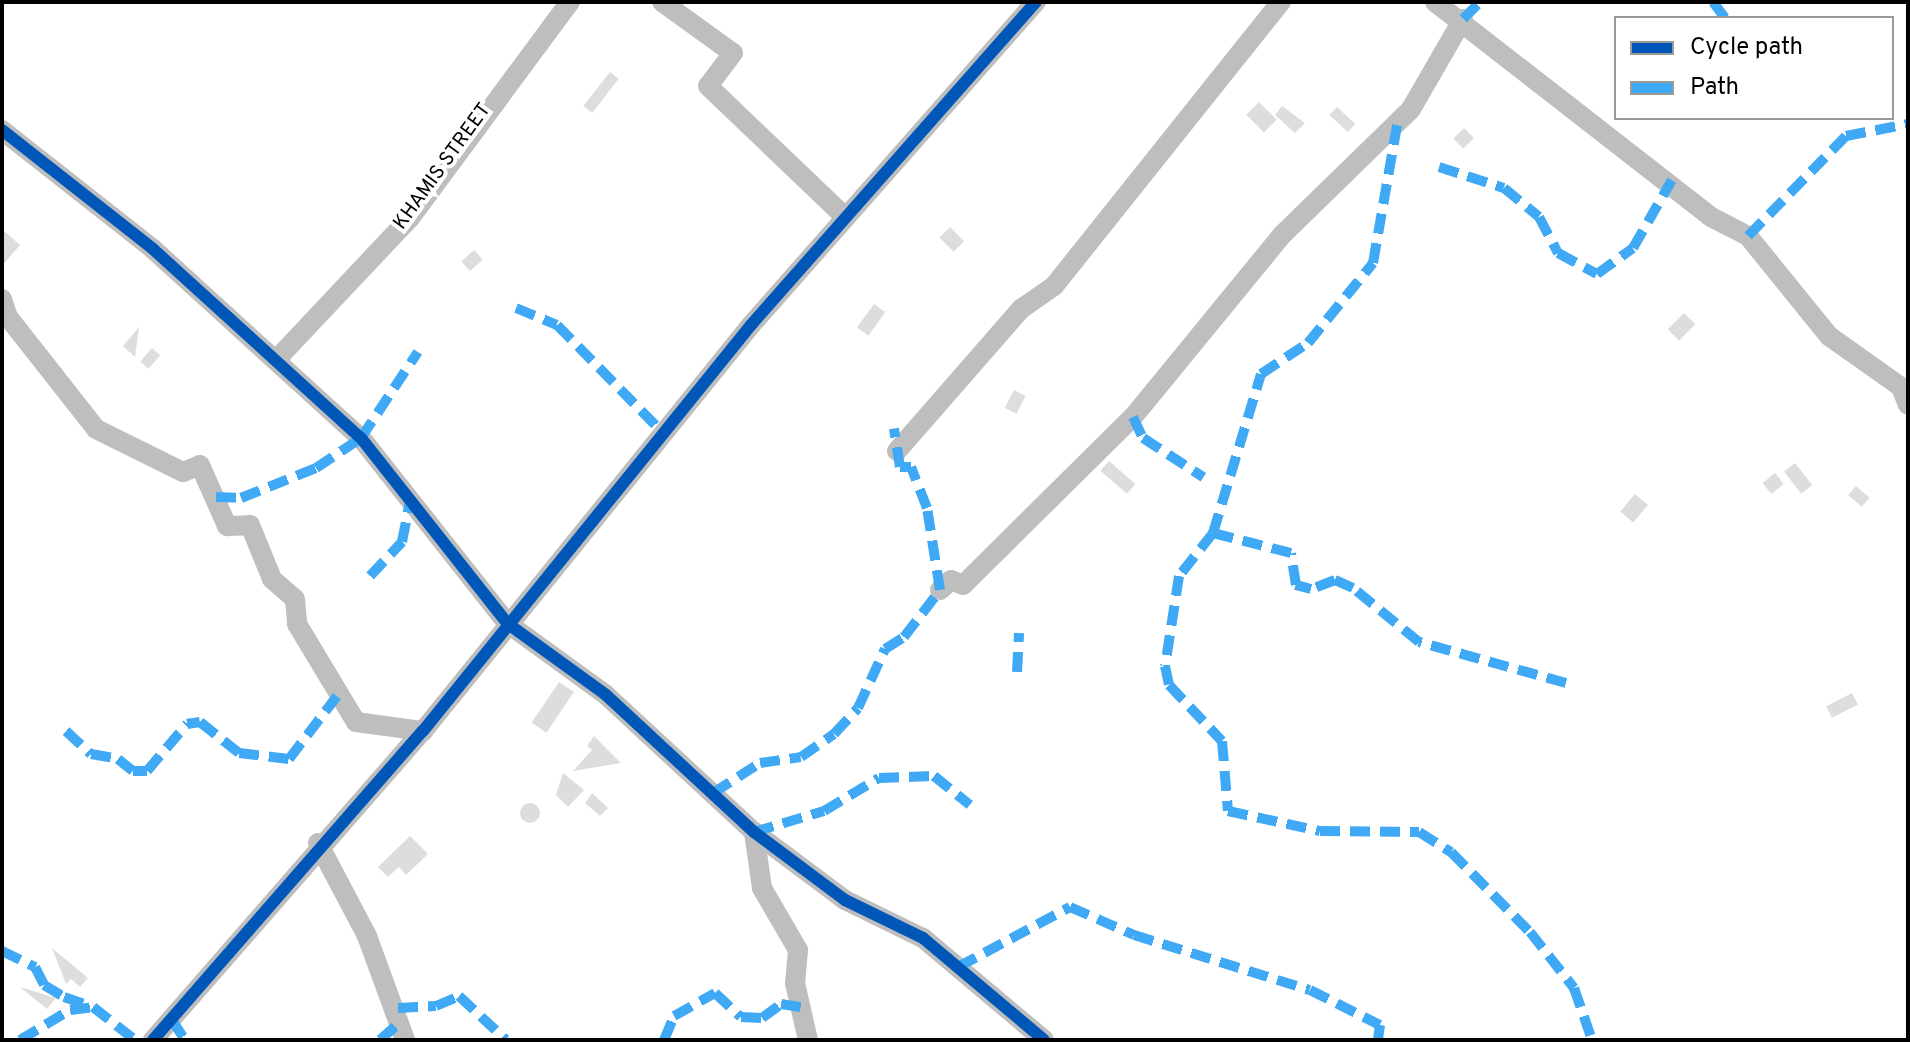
<!DOCTYPE html>
<style>
body{margin:0}
#map{position:relative;width:1910px;height:1042px;overflow:hidden;background:#fff;font-family:Overpass,sans-serif}
div>[style]{position:absolute}
[style*='--x']{left:calc(var(--x)*1px);top:calc(var(--y)*1px);width:calc(var(--w)*1px);rotate:calc(var(--a)*1deg)}
.building>*{inset:0;background:#ddd;transform-origin:0 0}
.round{border-radius:50%}
.minor>*{height:20px;margin:-10px;padding:0 10px;transform-origin:10px;border-radius:10px;background:#bebebe}
.quiet>*{height:10px;margin-top:-5px;transform-origin:0;background:repeating-linear-gradient(90deg,#3fa9f5 0 20px,transparent 0 30px)}
.cycleway>*{height:12px;margin:-6px;padding:0 6px;transform-origin:6px;border-radius:6px;background:#0057b8}
span{translate:-50% -50%;white-space:nowrap;text-align:center;line-height:1.15;-webkit-text-stroke:8px #fff;paint-order:stroke}
.street-label{font-size:20px;color:#000}
.frame{position:absolute;inset:0;border:4px solid #000;pointer-events:none}
.legend{position:absolute;left:1614px;top:16px;width:280px;height:104px;box-sizing:border-box;background:#fff;border:2px solid #999;margin:0;padding:10px 14px;list-style:none;font-size:24px;color:#000}
.legend li{display:flex;align-items:center;gap:16px;height:40px}
.legend b{width:40px;border:2px solid #999}
</style>
<div id="map">
<div class="building">
<div style="left:610px;top:72px;width:11px;height:43px;rotate:38deg"></div>
<div style="left:1259px;top:102px;width:25px;height:18px;rotate:45deg"></div>
<div style="clip-path:polygon(1282px 106px,1305px 123px,1295px 133px,1275px 115px)"></div>
<div style="left:1337px;top:107px;width:25px;height:11px;rotate:43deg"></div>
<div style="left:1464px;top:128px;width:14px;height:15px;rotate:45deg"></div>
<div style="left:950px;top:227px;width:20px;height:15px;rotate:45deg"></div>
<div style="clip-path:polygon(2px 229px,20px 245px,2px 266px)"></div>
<div style="left:474px;top:250px;width:13px;height:17px;rotate:48deg"></div>
<div style="left:874px;top:304px;width:14px;height:29px;rotate:36deg"></div>
<div style="left:1684px;top:313px;width:16px;height:23px;rotate:45deg"></div>
<div style="clip-path:polygon(139px 327px,135px 357px,123px 346px)"></div>
<div style="left:152px;top:348px;width:11px;height:18px;rotate:41deg"></div>
<div style="left:1014px;top:390px;width:13px;height:20px;rotate:27deg"></div>
<div style="left:1109px;top:461px;width:35px;height:13px;rotate:41deg"></div>
<div style="left:1795px;top:463px;width:28px;height:14px;rotate:52deg"></div>
<div style="left:1775px;top:473px;width:14px;height:16px;rotate:51deg"></div>
<div style="left:1856px;top:486px;width:18px;height:12px;rotate:41deg"></div>
<div style="left:1635px;top:494px;width:17px;height:23px;rotate:40deg"></div>
<div style="left:559px;top:682px;width:18px;height:49px;rotate:34deg"></div>
<div style="left:1852px;top:693px;width:13px;height:29px;rotate:63deg"></div>
<div style="clip-path:polygon(594px 736px,621px 763px,573px 771px,592px 750px,587px 746px)"></div>
<div style="clip-path:polygon(563px 773px,584px 790px,568px 807px,556px 795px)"></div>
<div style="clip-path:polygon(592px 793px,608px 808px,600px 816px,585px 803px)"></div>
<div class="round" style="left:520px;top:803px;width:20px;height:20px"></div>
<div style="clip-path:polygon(410px 836px,428px 854px,406px 875px,399px 867px,388px 877px,378px 867px)"></div>
<div style="clip-path:polygon(52px 948px,88px 978px,80px 987px,71px 979px,66px 984px)"></div>
<div style="clip-path:polygon(20px 987px,56px 998px,47px 1009px)"></div>
</div>
<div class="minor">
<div style="--x:662;--y:2;--w:87;--a:35.7"></div>
<div style="--x:733;--y:53;--w:41;--a:127.1"></div>
<div style="--x:708;--y:86;--w:190;--a:43.7"></div>
<div style="--x:1435;--y:2;--w:350;--a:37.9"></div>
<div style="--x:1711;--y:217;--w:42;--a:27.2"></div>
<div style="--x:1748;--y:236;--w:129;--a:51"></div>
<div style="--x:1829;--y:336;--w:88;--a:35.3"></div>
<div style="--x:1901;--y:387;--w:19;--a:69"></div>
<div style="--x:2;--y:130;--w:192;--a:38.2"></div>
<div style="--x:153;--y:249;--w:281;--a:42.3"></div>
<div style="--x:361;--y:438;--w:236;--a:51.7"></div>
<div style="--x:507;--y:623;--w:122;--a:36"></div>
<div style="--x:606;--y:695;--w:202;--a:42.8"></div>
<div style="--x:754;--y:832;--w:114;--a:36.8"></div>
<div style="--x:845;--y:900;--w:87;--a:26"></div>
<div style="--x:923;--y:938;--w:158;--a:40.1"></div>
<div style="--x:2;--y:299;--w:19;--a:72"></div>
<div style="--x:8;--y:317;--w:142;--a:51.8"></div>
<div style="--x:96;--y:429;--w:97;--a:26.3"></div>
<div style="--x:183;--y:472;--w:18;--a:-22"></div>
<div style="--x:200;--y:465;--w:67;--a:66.1"></div>
<div style="--x:227;--y:526;--w:23;--a:-2"></div>
<div style="--x:250;--y:525;--w:58;--a:67.8"></div>
<div style="--x:272;--y:579;--w:30;--a:41"></div>
<div style="--x:295;--y:599;--w:25;--a:85"></div>
<div style="--x:297;--y:624;--w:114;--a:59"></div>
<div style="--x:356;--y:722;--w:68;--a:7.7"></div>
<div style="--x:276;--y:360;--w:195;--a:-46.7"></div>
<div style="--x:410;--y:218;--w:269;--a:-53.5"></div>
<div style="--x:897;--y:451;--w:189;--a:-48.9"></div>
<div style="--x:1021;--y:309;--w:40;--a:-34.9"></div>
<div style="--x:1054;--y:286;--w:364;--a:-51.4"></div>
<div style="--x:940;--y:590;--w:15;--a:-42"></div>
<div style="--x:951;--y:580;--w:13;--a:23"></div>
<div style="--x:963;--y:585;--w:239;--a:-44.7"></div>
<div style="--x:1133;--y:417;--w:235;--a:-50.7"></div>
<div style="--x:1282;--y:235;--w:180;--a:-44.3"></div>
<div style="--x:1411;--y:109;--w:104;--a:-60"></div>
<div style="--x:754;--y:832;--w:57;--a:81.9"></div>
<div style="--x:762;--y:888;--w:72;--a:59.9"></div>
<div style="--x:798;--y:950;--w:33;--a:95"></div>
<div style="--x:795;--y:983;--w:58;--a:77.2"></div>
<div style="--x:318;--y:843;--w:105;--a:62.2"></div>
<div style="--x:367;--y:936;--w:111;--a:69.9"></div>
<div style="--x:153;--y:1040;--w:410;--a:-48.9"></div>
<div style="--x:423;--y:731;--w:522;--a:-51.07"></div>
<div style="--x:751;--y:325;--w:431;--a:-48.6"></div>
</div>
<div class="quiet">
<div style="--x:1713;--y:2;--w:20;--a:53"></div>
<div style="--x:1463;--y:19;--w:24;--a:-45"></div>
<div style="--x:1439;--y:167;--w:68;--a:17.9"></div>
<div style="--x:1504;--y:188;--w:45;--a:39.6"></div>
<div style="--x:1539;--y:217;--w:41;--a:62.2"></div>
<div style="--x:1558;--y:253;--w:44;--a:28.3"></div>
<div style="--x:1597;--y:274;--w:44;--a:-35.8"></div>
<div style="--x:1633;--y:248;--w:78;--a:-60.2"></div>
<div style="--x:1748;--y:236;--w:140;--a:-45.6"></div>
<div style="--x:1846;--y:136;--w:63;--a:-11"></div>
<div style="--x:516;--y:308;--w:44;--a:22.5"></div>
<div style="--x:557;--y:325;--w:151;--a:45.5"></div>
<div style="--x:1133;--y:417;--w:23;--a:65"></div>
<div style="--x:1143;--y:438;--w:72;--a:33"></div>
<div style="--x:216;--y:497;--w:25;--a:2"></div>
<div style="--x:241;--y:498;--w:81;--a:-21.8"></div>
<div style="--x:316;--y:468;--w:54;--a:-33.7"></div>
<div style="--x:361;--y:438;--w:103;--a:-56.5"></div>
<div style="--x:1213;--y:533;--w:166;--a:-73.2"></div>
<div style="--x:1261;--y:374;--w:56;--a:-33.4"></div>
<div style="--x:1308;--y:343;--w:103;--a:-50.9"></div>
<div style="--x:1373;--y:263;--w:145;--a:-80.1"></div>
<div style="--x:370;--y:576;--w:47;--a:-46.7"></div>
<div style="--x:402;--y:542;--w:42;--a:-79"></div>
<div style="--x:1017;--y:672;--w:39;--a:-87"></div>
<div style="--x:1566;--y:683;--w:153;--a:-164.4"></div>
<div style="--x:1419;--y:642;--w:85;--a:-140.7"></div>
<div style="--x:1353;--y:588;--w:20;--a:-156"></div>
<div style="--x:1335;--y:580;--w:26;--a:159"></div>
<div style="--x:1311;--y:589;--w:16;--a:-165"></div>
<div style="--x:1296;--y:585;--w:32;--a:-99"></div>
<div style="--x:1291;--y:553;--w:81;--a:-165.6"></div>
<div style="--x:1213;--y:533;--w:55;--a:128.3"></div>
<div style="--x:1179;--y:576;--w:91;--a:98.8"></div>
<div style="--x:1165;--y:666;--w:19;--a:78"></div>
<div style="--x:1169;--y:685;--w:77;--a:46.6"></div>
<div style="--x:1222;--y:741;--w:70;--a:85.1"></div>
<div style="--x:1228;--y:811;--w:94;--a:12.3"></div>
<div style="--x:1320;--y:831;--w:99;--a:0.6"></div>
<div style="--x:1419;--y:832;--w:38;--a:32"></div>
<div style="--x:1451;--y:852;--w:112;--a:45.4"></div>
<div style="--x:1530;--y:932;--w:71;--a:51.8"></div>
<div style="--x:1574;--y:988;--w:52;--a:70.9"></div>
<div style="--x:66;--y:731;--w:34;--a:43"></div>
<div style="--x:91;--y:754;--w:27;--a:10"></div>
<div style="--x:118;--y:759;--w:19;--a:39"></div>
<div style="--x:133;--y:771;--w:14;--a:0"></div>
<div style="--x:147;--y:771;--w:62;--a:-49.6"></div>
<div style="--x:187;--y:724;--w:13;--a:-9"></div>
<div style="--x:200;--y:722;--w:50;--a:38.5"></div>
<div style="--x:239;--y:753;--w:50;--a:6.8"></div>
<div style="--x:289;--y:759;--w:79;--a:-52.7"></div>
<div style="--x:713;--y:793;--w:56;--a:-32.6"></div>
<div style="--x:760;--y:763;--w:41;--a:-8.3"></div>
<div style="--x:801;--y:757;--w:40;--a:-34.9"></div>
<div style="--x:834;--y:734;--w:35;--a:-47"></div>
<div style="--x:858;--y:708;--w:65;--a:-65.4"></div>
<div style="--x:885;--y:649;--w:22;--a:-32"></div>
<div style="--x:904;--y:637;--w:59;--a:-52.5"></div>
<div style="--x:940;--y:590;--w:83;--a:-99"></div>
<div style="--x:927;--y:508;--w:44;--a:-111.3"></div>
<div style="--x:911;--y:467;--w:11;--a:180"></div>
<div style="--x:900;--y:467;--w:39;--a:-99"></div>
<div style="--x:754;--y:832;--w:73;--a:-16.7"></div>
<div style="--x:824;--y:811;--w:64;--a:-31"></div>
<div style="--x:879;--y:778;--w:55;--a:-2.1"></div>
<div style="--x:934;--y:776;--w:46;--a:38.9"></div>
<div style="--x:2;--y:951;--w:37;--a:26"></div>
<div style="--x:35;--y:967;--w:20;--a:63"></div>
<div style="--x:44;--y:985;--w:23;--a:31"></div>
<div style="--x:64;--y:997;--w:28;--a:19"></div>
<div style="--x:958;--y:967;--w:127;--a:-28.2"></div>
<div style="--x:1070;--y:907;--w:70;--a:23.6"></div>
<div style="--x:1134;--y:935;--w:184;--a:17.4"></div>
<div style="--x:1310;--y:990;--w:78;--a:26.6"></div>
<div style="--x:1380;--y:1025;--w:15;--a:98"></div>
<div style="--x:398;--y:1008;--w:38;--a:-3"></div>
<div style="--x:436;--y:1006;--w:25;--a:-23"></div>
<div style="--x:459;--y:996;--w:64;--a:43.1"></div>
<div style="--x:172;--y:1020;--w:24;--a:57"></div>
<div style="--x:20;--y:1040;--w:58;--a:-31"></div>
<div style="--x:70;--y:1010;--w:23;--a:-7"></div>
<div style="--x:93;--y:1007;--w:53;--a:38.2"></div>
<div style="--x:380;--y:1040;--w:24;--a:-42"></div>
<div style="--x:664;--y:1040;--w:26;--a:-67"></div>
<div style="--x:674;--y:1016;--w:47;--a:-29.3"></div>
<div style="--x:715;--y:993;--w:35;--a:43"></div>
<div style="--x:741;--y:1017;--w:21;--a:3"></div>
<div style="--x:762;--y:1018;--w:24;--a:-36"></div>
<div style="--x:781;--y:1004;--w:20;--a:9"></div>
</div>
<div class="cycleway">
<div style="--x:2;--y:130;--w:192;--a:38.2"></div>
<div style="--x:153;--y:249;--w:281;--a:42.3"></div>
<div style="--x:361;--y:438;--w:236;--a:51.7"></div>
<div style="--x:507;--y:623;--w:122;--a:36"></div>
<div style="--x:606;--y:695;--w:202;--a:42.8"></div>
<div style="--x:754;--y:832;--w:114;--a:36.8"></div>
<div style="--x:845;--y:900;--w:87;--a:26"></div>
<div style="--x:923;--y:938;--w:158;--a:40.1"></div>
<div style="--x:153;--y:1040;--w:410;--a:-48.9"></div>
<div style="--x:423;--y:731;--w:522;--a:-51.07"></div>
<div style="--x:751;--y:325;--w:431;--a:-48.6"></div>
</div>
<div class="street-label">
<span style="left:443px;top:167px;rotate:-54deg">KHAMIS STREET</span>
</div>
<div class="frame"></div>
<ul class="legend">
<li><b style="height:10px;background:#0057b8"></b>Cycle path</li>
<li><b style="height:10px;background:#3fa9f5"></b>Path</li>
</ul>
</div>
